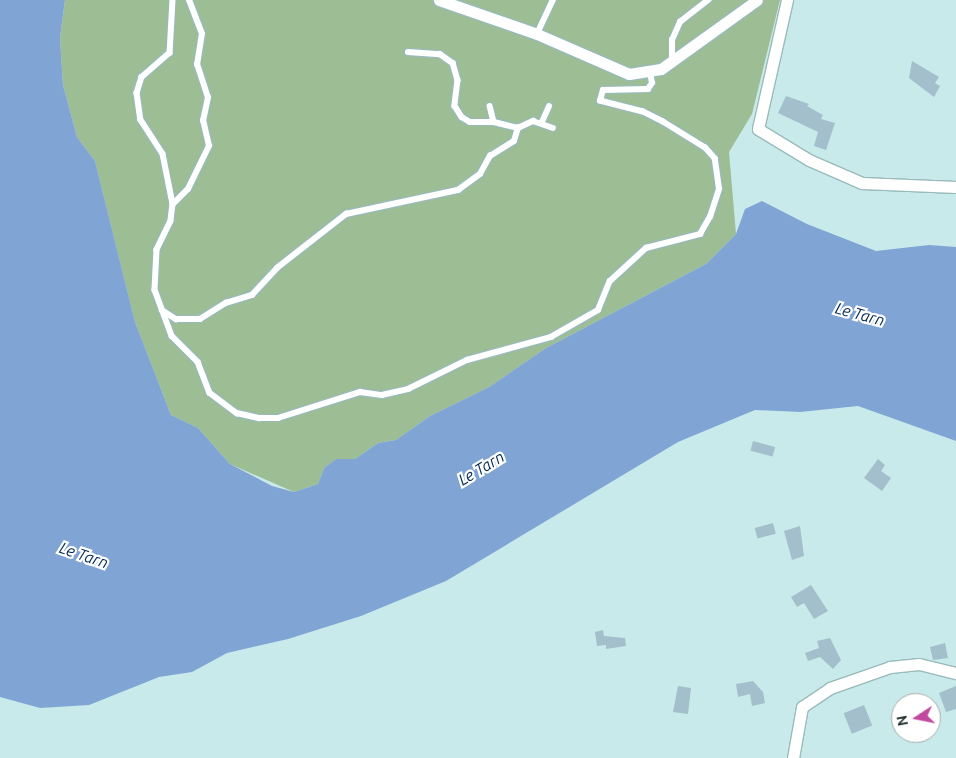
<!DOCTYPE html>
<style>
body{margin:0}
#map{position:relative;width:956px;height:758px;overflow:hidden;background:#c9eaea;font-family:Ubuntu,sans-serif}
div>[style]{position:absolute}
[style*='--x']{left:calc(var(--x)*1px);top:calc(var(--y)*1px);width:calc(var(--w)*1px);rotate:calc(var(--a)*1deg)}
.green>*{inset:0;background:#9dbd94}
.water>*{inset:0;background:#80a5d4}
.building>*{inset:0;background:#a3bfcb;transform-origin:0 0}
.roads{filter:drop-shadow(1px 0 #99baba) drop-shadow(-1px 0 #99baba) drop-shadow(0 1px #99baba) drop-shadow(0 -1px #99baba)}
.service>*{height:5.5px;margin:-2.75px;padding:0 2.75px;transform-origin:2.75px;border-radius:2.75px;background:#fff}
.minor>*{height:11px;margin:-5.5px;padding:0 5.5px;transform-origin:5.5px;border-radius:5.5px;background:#fff}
span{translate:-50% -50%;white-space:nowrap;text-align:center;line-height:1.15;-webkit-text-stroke:4.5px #fff;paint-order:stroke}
.water-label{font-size:16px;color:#032a54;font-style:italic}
.north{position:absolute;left:891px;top:693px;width:50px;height:50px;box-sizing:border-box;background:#fff;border:1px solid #a7acac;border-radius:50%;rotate:259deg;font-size:14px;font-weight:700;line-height:20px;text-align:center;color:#233030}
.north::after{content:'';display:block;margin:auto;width:18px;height:22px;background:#c1499e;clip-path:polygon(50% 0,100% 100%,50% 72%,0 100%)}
</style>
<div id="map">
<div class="green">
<div style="clip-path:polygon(65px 0,780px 0,752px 114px,729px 152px,736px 234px,706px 264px,546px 348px,489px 387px,430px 416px,396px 440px,378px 443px,355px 459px,336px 459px,324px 468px,318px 484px,294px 492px,230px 464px,198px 428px,171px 415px,135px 322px,95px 161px,77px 137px,63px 85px,60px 38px)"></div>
</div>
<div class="water">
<div style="clip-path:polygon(0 0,65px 0,60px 38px,63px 85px,77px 137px,95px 161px,135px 322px,171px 415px,198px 428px,230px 464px,272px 486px,294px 492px,318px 484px,324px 468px,336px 459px,355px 459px,378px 443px,396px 440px,430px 416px,489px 387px,546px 348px,706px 264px,736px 234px,745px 209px,762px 201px,807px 224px,876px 251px,929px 245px,956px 247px,956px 441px,858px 406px,800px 412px,755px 410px,678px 442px,446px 581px,361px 616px,288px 639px,227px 653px,192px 672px,159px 677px,89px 705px,40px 708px,0 697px)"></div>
</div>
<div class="building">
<div style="clip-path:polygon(912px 61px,939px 77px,935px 83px,940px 86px,934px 97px,909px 78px)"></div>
<div style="clip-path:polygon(786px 96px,809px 104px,807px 106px,823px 115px,821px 119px,835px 123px,826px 150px,814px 146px,818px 132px,778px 113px)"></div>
<div style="left:753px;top:441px;width:23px;height:10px;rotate:15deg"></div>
<div style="clip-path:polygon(878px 459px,885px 465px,881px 471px,891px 478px,882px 491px,864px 478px)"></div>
<div style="left:773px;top:523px;width:11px;height:19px;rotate:75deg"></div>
<div style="clip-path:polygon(800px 526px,804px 556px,792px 560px,784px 531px)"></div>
<div style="clip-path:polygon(811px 585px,828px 611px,814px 619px,804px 603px,797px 607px,791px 597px)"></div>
<div style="clip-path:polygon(603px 630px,604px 636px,625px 638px,626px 646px,606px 649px,606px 645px,597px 646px,595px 632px)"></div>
<div style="clip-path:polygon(830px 638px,841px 660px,833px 669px,820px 657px,808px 661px,805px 653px,819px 648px,817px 641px)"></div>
<div style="clip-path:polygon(945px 643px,948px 658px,933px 660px,930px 647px)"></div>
<div style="clip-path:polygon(753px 681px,763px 692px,765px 703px,752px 706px,750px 694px,738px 697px,736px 684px)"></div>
<div style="clip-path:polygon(678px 686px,691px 688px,688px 714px,673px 712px)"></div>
<div style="clip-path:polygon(956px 686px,956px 709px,946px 712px,939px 693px)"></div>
<div style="left:864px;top:705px;width:22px;height:22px;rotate:68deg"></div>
</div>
<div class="roads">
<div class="service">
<div style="--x:173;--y:0;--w:53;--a:93.2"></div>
<div style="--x:170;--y:53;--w:37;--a:139"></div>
<div style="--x:142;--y:77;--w:17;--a:107"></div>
<div style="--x:137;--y:93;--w:27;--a:82"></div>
<div style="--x:141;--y:120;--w:40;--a:57.1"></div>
<div style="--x:163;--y:154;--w:51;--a:78.7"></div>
<div style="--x:173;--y:204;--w:17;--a:97"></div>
<div style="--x:171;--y:221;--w:32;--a:116"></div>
<div style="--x:157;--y:250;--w:40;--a:92.9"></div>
<div style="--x:155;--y:290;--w:49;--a:69.7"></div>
<div style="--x:172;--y:336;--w:37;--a:45"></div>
<div style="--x:198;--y:362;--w:33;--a:69"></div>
<div style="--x:210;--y:393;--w:34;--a:37"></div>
<div style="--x:237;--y:413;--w:23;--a:13"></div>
<div style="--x:259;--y:418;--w:19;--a:0"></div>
<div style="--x:278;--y:418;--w:86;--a:-17.6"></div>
<div style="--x:360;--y:392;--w:22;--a:8"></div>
<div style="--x:382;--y:395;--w:27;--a:-13"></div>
<div style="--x:408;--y:389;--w:66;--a:-26.2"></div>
<div style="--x:467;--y:360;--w:87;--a:-15.3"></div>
<div style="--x:551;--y:337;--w:54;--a:-29.9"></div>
<div style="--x:598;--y:310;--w:31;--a:-68"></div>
<div style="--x:610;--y:281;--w:49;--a:-42.5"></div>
<div style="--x:646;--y:248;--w:56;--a:-14.5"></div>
<div style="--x:700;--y:234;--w:20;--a:-60"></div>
<div style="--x:710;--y:217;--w:29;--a:-72"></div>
<div style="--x:719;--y:189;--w:30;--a:-98"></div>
<div style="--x:715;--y:159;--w:15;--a:-132"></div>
<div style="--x:705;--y:148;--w:49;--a:-148.2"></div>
<div style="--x:663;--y:122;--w:22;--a:-153"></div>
<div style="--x:643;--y:112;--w:44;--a:-165.7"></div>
<div style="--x:600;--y:101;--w:11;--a:-75"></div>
<div style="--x:603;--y:90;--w:45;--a:-1.3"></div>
<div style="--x:648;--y:89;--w:7;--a:-56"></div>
<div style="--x:652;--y:83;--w:10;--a:-101"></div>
<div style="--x:537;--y:34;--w:38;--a:-65"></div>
<div style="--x:408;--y:52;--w:32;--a:4"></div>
<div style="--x:440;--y:54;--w:16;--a:35"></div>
<div style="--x:453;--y:63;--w:18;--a:74"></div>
<div style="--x:458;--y:80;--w:26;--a:97"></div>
<div style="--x:455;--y:106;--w:13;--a:58"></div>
<div style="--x:462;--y:117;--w:9;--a:32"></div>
<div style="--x:470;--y:122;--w:24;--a:0"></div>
<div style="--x:494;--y:122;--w:25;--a:14"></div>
<div style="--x:672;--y:61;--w:21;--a:-90"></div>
<div style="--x:672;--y:40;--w:20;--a:-66"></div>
<div style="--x:680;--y:22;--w:36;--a:-38"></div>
<div style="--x:490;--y:106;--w:16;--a:76"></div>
<div style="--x:542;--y:122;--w:17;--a:-66"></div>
<div style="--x:173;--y:204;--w:21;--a:-45"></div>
<div style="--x:188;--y:189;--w:48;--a:-64"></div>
<div style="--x:209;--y:146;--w:26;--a:-103"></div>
<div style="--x:203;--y:121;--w:24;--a:-78"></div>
<div style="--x:208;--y:98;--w:35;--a:-108"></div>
<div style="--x:197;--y:65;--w:31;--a:-81"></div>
<div style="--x:202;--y:34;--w:36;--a:-111"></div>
<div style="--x:162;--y:310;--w:17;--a:33"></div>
<div style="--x:176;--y:319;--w:24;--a:0"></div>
<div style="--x:200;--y:319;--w:31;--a:-32"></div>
<div style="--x:226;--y:303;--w:27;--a:-17"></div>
<div style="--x:252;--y:295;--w:37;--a:-47"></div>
<div style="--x:277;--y:268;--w:88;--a:-38"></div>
<div style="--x:346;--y:214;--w:115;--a:-12.1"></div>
<div style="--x:458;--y:190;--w:27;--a:-36"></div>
<div style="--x:480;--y:174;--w:21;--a:-61"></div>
<div style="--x:490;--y:156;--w:28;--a:-32"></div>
<div style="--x:514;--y:141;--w:14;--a:-73"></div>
<div style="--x:518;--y:128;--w:17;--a:-25"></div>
<div style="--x:533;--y:121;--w:21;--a:19"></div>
</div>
<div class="minor">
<div style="--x:439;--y:0;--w:104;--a:19.1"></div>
<div style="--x:537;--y:34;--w:100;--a:23.5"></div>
<div style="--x:629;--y:74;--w:32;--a:-9"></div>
<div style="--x:661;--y:69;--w:118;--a:-35.7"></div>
<div style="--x:787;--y:0;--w:132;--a:102.7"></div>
<div style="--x:758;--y:129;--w:60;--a:31.3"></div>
<div style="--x:809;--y:160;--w:58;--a:23.5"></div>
<div style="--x:862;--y:183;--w:94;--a:2.4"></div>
<div style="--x:793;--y:758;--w:52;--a:-80"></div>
<div style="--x:802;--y:707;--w:34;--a:-34"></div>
<div style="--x:830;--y:688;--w:64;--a:-19.3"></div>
<div style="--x:890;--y:667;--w:29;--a:-6"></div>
<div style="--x:919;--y:664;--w:38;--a:14"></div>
</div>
</div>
<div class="water-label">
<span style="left:860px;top:314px;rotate:15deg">Le Tarn</span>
<span style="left:481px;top:468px;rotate:-31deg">Le Tarn</span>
<span style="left:84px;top:555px;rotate:19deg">Le Tarn</span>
</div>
<div class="north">N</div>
</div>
